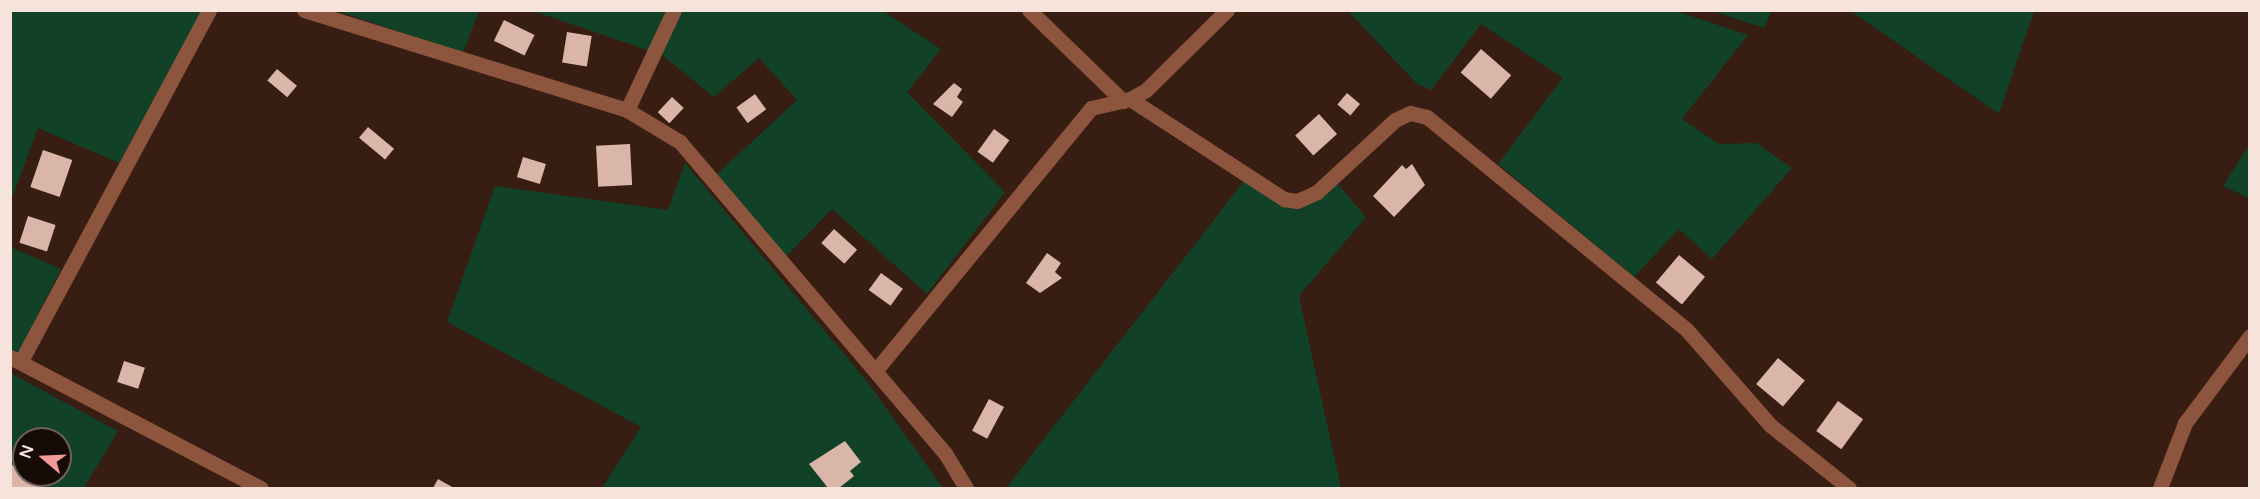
<!DOCTYPE html>
<style>
body{margin:0}
#map{position:relative;width:2260px;height:499px;overflow:hidden;background:#371d12;font-family:"Varela Round",sans-serif}
div>[style]{position:absolute}
[style*='--x']{left:calc(var(--x)*1px);top:calc(var(--y)*1px);width:calc(var(--w)*1px);rotate:calc(var(--a)*1deg)}
.green>*{inset:0;background:#114126}
.building>*{inset:0;background:#d9b6a8;transform-origin:0 0}
.minor>*{height:15px;margin:-7.5px;padding:0 7.5px;transform-origin:7.5px;border-radius:7.5px;background:#8d543e}
span{translate:-50% -50%;white-space:nowrap;text-align:center;line-height:1.15;-webkit-text-stroke:6px #160b06;paint-order:stroke}
.frame{position:absolute;inset:0;border:12px solid #f5e3dc;pointer-events:none}
.north{position:absolute;left:12px;top:427px;width:60px;height:60px;box-sizing:border-box;background:#160b06;border:2px solid #6f615c;border-radius:50%;rotate:289deg;font-size:16px;font-weight:700;line-height:24px;text-align:center;color:#f5e3dc}
.north::after{content:'';display:block;margin:auto;width:21px;height:27px;background:#f59b97;clip-path:polygon(50% 0,100% 100%,50% 72%,0 100%)}
</style>
<div id="map">
<div class="green">
<div style="clip-path:polygon(11px 11px,202px 11px,119px 163px,38px 128px,11px 201px)"></div>
<div style="clip-path:polygon(337px 11px,479px 11px,463px 53px)"></div>
<div style="clip-path:polygon(533px 11px,883px 11px,941px 49px,907px 92px,1005px 192px,927px 294px,832px 209px,786px 257px,716px 175px,797px 100px,759px 58px,714px 97px,662px 55px)"></div>
<div style="clip-path:polygon(1348px 11px,1676px 11px,1748px 35px,1682px 119px,1719px 144px,1756px 143px,1792px 168px,1712px 259px,1679px 229px,1634px 277px,1498px 164px,1563px 78px,1481px 24px,1431px 90px,1417px 84px)"></div>
<div style="clip-path:polygon(1712px 11px,1772px 10px,1772px 11px,1764px 28px)"></div>
<div style="clip-path:polygon(1851px 11px,2034px 11px,1999px 114px)"></div>
<div style="clip-path:polygon(2249px 145px,2249px 198px,2223px 186px)"></div>
<div style="clip-path:polygon(685px 163px,869px 384px,943px 488px,602px 488px,641px 427px,447px 322px,495px 186px,668px 210px)"></div>
<div style="clip-path:polygon(1244px 181px,1299px 210px,1336px 182px,1366px 217px,1299px 296px,1341px 488px,1006px 488px)"></div>
<div style="clip-path:polygon(10px 247px,61px 269px,18px 354px,11px 350px)"></div>
<div style="clip-path:polygon(evenodd,10px 373px,118px 431px,84px 488px,11px 488px,10px 373px,24px 439px,60px 439px,60px 475px,24px 475px,24px 439px)"></div>
</div>
<div class="building">
<div style="left:504px;top:20px;width:34px;height:23px;rotate:26deg"></div>
<div style="left:567px;top:32px;width:25px;height:31px;rotate:9deg"></div>
<div style="left:1481px;top:49px;width:40px;height:31px;rotate:41deg"></div>
<div style="left:277px;top:69px;width:26px;height:15px;rotate:40deg"></div>
<div style="clip-path:polygon(954px 83px,962px 89px,957px 97px,963px 102px,952px 117px,933px 104px)"></div>
<div style="left:1347px;top:93px;width:17px;height:15px;rotate:40deg"></div>
<div style="left:755px;top:94px;width:19px;height:23px;rotate:54deg"></div>
<div style="left:672px;top:97px;width:16px;height:21px;rotate:43deg"></div>
<div style="left:1319px;top:114px;width:27px;height:32px;rotate:48deg"></div>
<div style="left:368px;top:127px;width:34px;height:14px;rotate:40deg"></div>
<div style="left:994px;top:129px;width:19px;height:28px;rotate:36deg"></div>
<div style="left:630px;top:144px;width:41px;height:34px;rotate:87deg"></div>
<div style="left:43px;top:150px;width:31px;height:39px;rotate:19deg"></div>
<div style="left:523px;top:157px;width:24px;height:21px;rotate:17deg"></div>
<div style="clip-path:polygon(1412px 164px,1425px 185px,1394px 217px,1373px 196px,1402px 165px,1406px 169px)"></div>
<div style="left:28px;top:216px;width:29px;height:28px;rotate:18deg"></div>
<div style="left:834px;top:229px;width:31px;height:19px;rotate:42deg"></div>
<div style="clip-path:polygon(1047px 253px,1061px 263px,1055px 272px,1062px 278px,1040px 293px,1026px 283px)"></div>
<div style="left:1679px;top:255px;width:34px;height:36px;rotate:40deg"></div>
<div style="left:881px;top:273px;width:27px;height:21px;rotate:36deg"></div>
<div style="left:1778px;top:358px;width:35px;height:34px;rotate:40deg"></div>
<div style="left:124px;top:361px;width:22px;height:22px;rotate:18deg"></div>
<div style="left:989px;top:399px;width:17px;height:36px;rotate:28deg"></div>
<div style="left:1838px;top:401px;width:31px;height:37px;rotate:36deg"></div>
<div style="clip-path:polygon(845px 441px,861px 462px,850px 471px,854px 476px,839px 488px,828px 488px,809px 464px)"></div>
<div style="clip-path:polygon(10px 465px,24px 467px,24px 475px,44px 475px,42px 488px,10px 488px)"></div>
<div style="clip-path:polygon(438px 479px,454px 488px,433px 488px)"></div>
</div>
<div class="minor">
<div style="--x:304;--y:10;--w:338;--a:17.2"></div>
<div style="--x:627;--y:110;--w:62;--a:31.1"></div>
<div style="--x:680;--y:142;--w:409;--a:49.6"></div>
<div style="--x:945;--y:453;--w:41;--a:59"></div>
<div style="--x:1029;--y:10;--w:131;--a:44.1"></div>
<div style="--x:1130;--y:99;--w:18;--a:-29"></div>
<div style="--x:1146;--y:90;--w:114;--a:-44.6"></div>
<div style="--x:627;--y:110;--w:110;--a:-64.8"></div>
<div style="--x:10;--y:357;--w:283;--a:27.6"></div>
<div style="--x:21;--y:361;--w:398;--a:-61.8"></div>
<div style="--x:876;--y:370;--w:339;--a:-50.6"></div>
<div style="--x:1091;--y:108;--w:40;--a:-13"></div>
<div style="--x:1130;--y:99;--w:184;--a:33"></div>
<div style="--x:1284;--y:199;--w:13;--a:9"></div>
<div style="--x:1297;--y:201;--w:22;--a:-24"></div>
<div style="--x:1317;--y:192;--w:106;--a:-42.7"></div>
<div style="--x:1395;--y:120;--w:17;--a:-25"></div>
<div style="--x:1410;--y:113;--w:17;--a:13"></div>
<div style="--x:1427;--y:117;--w:335;--a:39.3"></div>
<div style="--x:1686;--y:329;--w:128;--a:48.8"></div>
<div style="--x:1770;--y:425;--w:101;--a:38.6"></div>
<div style="--x:2160;--y:488;--w:70;--a:-69"></div>
<div style="--x:2185;--y:423;--w:109;--a:-53.2"></div>
</div>
<div class="frame"></div>
<div class="north">N</div>
</div>
